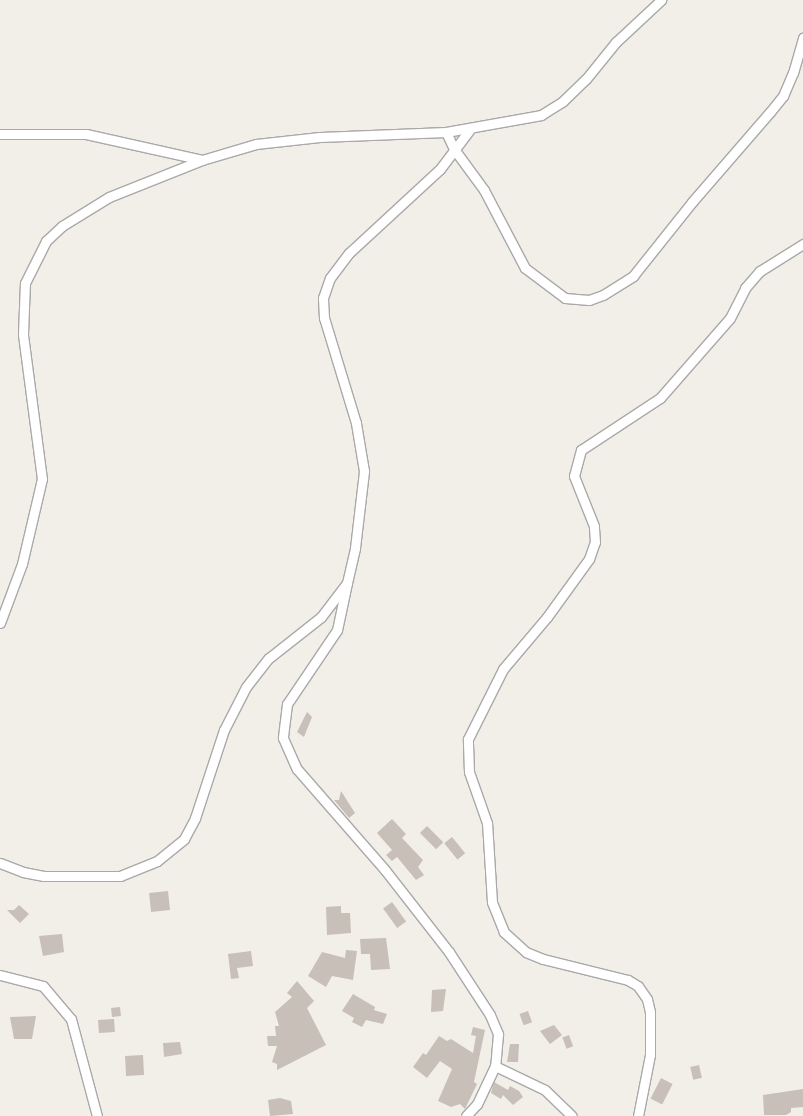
<!DOCTYPE html>
<style>
body{margin:0}
#map{position:relative;width:803px;height:1116px;overflow:hidden;background:#f2efe9;font-family:"IBM Plex Sans",sans-serif}
div>[style]{position:absolute}
[style*='--x']{left:calc(var(--x)*1px);top:calc(var(--y)*1px);width:calc(var(--w)*1px);rotate:calc(var(--a)*1deg)}
.building>*{inset:0;background:#c7bfb8;transform-origin:0 0}
.roads{filter:drop-shadow(1px 0 #a9a9a9) drop-shadow(-1px 0 #a9a9a9) drop-shadow(0 1px #a9a9a9) drop-shadow(0 -1px #a9a9a9)}
.street>*{height:9px;margin:-4.5px;padding:0 4.5px;transform-origin:4.5px;border-radius:4.5px;background:#fff}
span{translate:-50% -50%;white-space:nowrap;text-align:center;line-height:1.15;-webkit-text-stroke:3px #fff;paint-order:stroke}
</style>
<div id="map">
<div class="building">
<div style="clip-path:polygon(307px 712px,312px 717px,304px 737px,297px 732px)"></div>
<div style="clip-path:polygon(341px 791px,355px 813px,349px 818px,334px 800px,339px 800px)"></div>
<div style="clip-path:polygon(392px 819px,406px 834px,402px 838px,423px 860px,418px 867px,424px 875px,416px 880px,397px 857px,392px 861px,386px 855px,392px 850px,377px 833px)"></div>
<div style="left:427px;top:826px;width:23px;height:10px;rotate:45deg"></div>
<div style="left:452px;top:837px;width:21px;height:10px;rotate:51deg"></div>
<div style="left:168px;top:891px;width:19px;height:19px;rotate:84deg"></div>
<div style="left:392px;top:902px;width:24px;height:11px;rotate:54deg"></div>
<div style="clip-path:polygon(19px 905px,29px 914px,20px 923px,7px 910px,14px 910px)"></div>
<div style="clip-path:polygon(341px 906px,341px 913px,350px 913px,351px 933px,327px 935px,326px 907px)"></div>
<div style="clip-path:polygon(62px 934px,64px 952px,43px 956px,39px 936px)"></div>
<div style="clip-path:polygon(386px 938px,390px 969px,371px 970px,370px 954px,361px 954px,360px 939px)"></div>
<div style="clip-path:polygon(346px 950px,357px 951px,353px 980px,332px 976px,326px 987px,308px 976px,322px 952px,345px 958px)"></div>
<div style="clip-path:polygon(251px 951px,253px 966px,237px 968px,239px 978px,231px 979px,228px 954px)"></div>
<div style="clip-path:polygon(297px 981px,314px 1001px,307px 1008px,326px 1045px,277px 1070px,277px 1064px,272px 1062px,277px 1046px,268px 1046px,267px 1036px,276px 1036px,275px 1026px,279px 1026px,275px 1012px,292px 997px,287px 993px)"></div>
<div style="clip-path:polygon(446px 989px,443px 1011px,431px 1012px,432px 990px)"></div>
<div style="clip-path:polygon(353px 994px,375px 1007px,374px 1010px,387px 1014px,383px 1024px,366px 1020px,362px 1027px,352px 1022px,354px 1018px,342px 1011px)"></div>
<div style="left:120px;top:1007px;width:9px;height:9px;rotate:84deg"></div>
<div style="left:528px;top:1011px;width:12px;height:9px;rotate:70deg"></div>
<div style="clip-path:polygon(36px 1016px,32px 1039px,14px 1039px,10px 1017px)"></div>
<div style="left:114px;top:1019px;width:13px;height:16px;rotate:86deg"></div>
<div style="clip-path:polygon(554px 1025px,562px 1035px,550px 1044px,540px 1031px)"></div>
<div style="clip-path:polygon(473px 1027px,485px 1030px,474px 1082px,477px 1084px,465px 1109px,460px 1104px,451px 1107px,438px 1101px,452px 1069px,440px 1061px,427px 1078px,413px 1067px,423px 1053px,426px 1055px,439px 1036px,447px 1041px,451px 1039px,473px 1053px,476px 1036px,471px 1035px)"></div>
<div style="left:569px;top:1035px;width:12px;height:7px;rotate:70deg"></div>
<div style="clip-path:polygon(180px 1042px,182px 1054px,164px 1057px,163px 1043px)"></div>
<div style="clip-path:polygon(510px 1044px,519px 1044px,518px 1062px,507px 1062px)"></div>
<div style="left:143px;top:1055px;width:20px;height:18px;rotate:87deg"></div>
<div style="left:699px;top:1065px;width:13px;height:9px;rotate:77deg"></div>
<div style="left:661px;top:1078px;width:13px;height:23px;rotate:27deg"></div>
<div style="clip-path:polygon(494px 1082px,508px 1090px,510px 1086px,519px 1091px,523px 1097px,513px 1105px,503px 1095px,501px 1099px,491px 1093px)"></div>
<div style="clip-path:polygon(803px 1089px,803px 1107px,791px 1108px,791px 1112px,786px 1115px,764px 1115px,763px 1095px)"></div>
<div style="clip-path:polygon(280px 1098px,291px 1101px,293px 1114px,270px 1116px,268px 1100px)"></div>
</div>
<div class="roads">
<div class="street">
<div style="--x:446;--y:132;--w:19;--a:65"></div>
<div style="--x:454;--y:149;--w:51;--a:53.8"></div>
<div style="--x:484;--y:190;--w:88;--a:62.3"></div>
<div style="--x:525;--y:268;--w:50;--a:36.9"></div>
<div style="--x:565;--y:298;--w:24;--a:5"></div>
<div style="--x:589;--y:300;--w:15;--a:-20"></div>
<div style="--x:603;--y:295;--w:36;--a:-32"></div>
<div style="--x:633;--y:276;--w:95;--a:-51.4"></div>
<div style="--x:692;--y:202;--w:119;--a:-49.1"></div>
<div style="--x:770;--y:112;--w:21;--a:-51"></div>
<div style="--x:783;--y:96;--w:25;--a:-67"></div>
<div style="--x:793;--y:73;--w:37;--a:-74"></div>
<div style="--x:0;--y:134;--w:86;--a:0"></div>
<div style="--x:86;--y:134;--w:119;--a:12.6"></div>
<div style="--x:347;--y:583;--w:48;--a:102"></div>
<div style="--x:337;--y:630;--w:89;--a:124"></div>
<div style="--x:287;--y:704;--w:34;--a:97"></div>
<div style="--x:283;--y:738;--w:34;--a:66"></div>
<div style="--x:297;--y:769;--w:134;--a:48.9"></div>
<div style="--x:385;--y:870;--w:104;--a:52"></div>
<div style="--x:449;--y:952;--w:75;--a:56.9"></div>
<div style="--x:490;--y:1015;--w:21;--a:67"></div>
<div style="--x:498;--y:1034;--w:32;--a:95"></div>
<div style="--x:495;--y:1066;--w:42;--a:115.3"></div>
<div style="--x:477;--y:1104;--w:16;--a:133"></div>
<div style="--x:0;--y:623;--w:63;--a:-69.6"></div>
<div style="--x:22;--y:564;--w:87;--a:-76.8"></div>
<div style="--x:42;--y:479;--w:146;--a:-97.5"></div>
<div style="--x:23;--y:334;--w:51;--a:-87.8"></div>
<div style="--x:25;--y:283;--w:47;--a:-63.4"></div>
<div style="--x:46;--y:241;--w:22;--a:-43"></div>
<div style="--x:62;--y:226;--w:55;--a:-31.7"></div>
<div style="--x:109;--y:197;--w:100;--a:-21.7"></div>
<div style="--x:202;--y:160;--w:56;--a:-16.5"></div>
<div style="--x:256;--y:144;--w:64;--a:-6.2"></div>
<div style="--x:320;--y:137;--w:126;--a:-2.3"></div>
<div style="--x:446;--y:132;--w:97;--a:-10.1"></div>
<div style="--x:541;--y:115;--w:26;--a:-32"></div>
<div style="--x:563;--y:101;--w:32;--a:-44"></div>
<div style="--x:586;--y:79;--w:48;--a:-51"></div>
<div style="--x:616;--y:42;--w:62;--a:-43"></div>
<div style="--x:0;--y:863;--w:25;--a:21"></div>
<div style="--x:23;--y:872;--w:21;--a:11"></div>
<div style="--x:44;--y:876;--w:76;--a:0"></div>
<div style="--x:120;--y:876;--w:40;--a:-22"></div>
<div style="--x:157;--y:861;--w:35;--a:-39"></div>
<div style="--x:184;--y:839;--w:24;--a:-62"></div>
<div style="--x:195;--y:818;--w:93;--a:-71.8"></div>
<div style="--x:224;--y:730;--w:48;--a:-62.9"></div>
<div style="--x:246;--y:687;--w:37;--a:-52"></div>
<div style="--x:269;--y:658;--w:66;--a:-38.3"></div>
<div style="--x:321;--y:617;--w:43;--a:-52.6"></div>
<div style="--x:347;--y:583;--w:36;--a:-77"></div>
<div style="--x:355;--y:548;--w:78;--a:-83.3"></div>
<div style="--x:364;--y:471;--w:49;--a:-99.5"></div>
<div style="--x:356;--y:423;--w:110;--a:-106.9"></div>
<div style="--x:324;--y:318;--w:20;--a:-93"></div>
<div style="--x:323;--y:298;--w:21;--a:-71"></div>
<div style="--x:330;--y:278;--w:31;--a:-53"></div>
<div style="--x:349;--y:253;--w:124;--a:-42.7"></div>
<div style="--x:440;--y:169;--w:51;--a:-52.9"></div>
<div style="--x:0;--y:975;--w:44;--a:14.3"></div>
<div style="--x:43;--y:986;--w:43;--a:49.7"></div>
<div style="--x:71;--y:1019;--w:100;--a:75"></div>
<div style="--x:495;--y:1066;--w:55;--a:25.6"></div>
<div style="--x:545;--y:1090;--w:37;--a:44"></div>
<div style="--x:638;--y:1116;--w:62;--a:-78.9"></div>
<div style="--x:650;--y:1055;--w:43;--a:-90"></div>
<div style="--x:650;--y:1012;--w:13;--a:-103"></div>
<div style="--x:647;--y:999;--w:16;--a:-125"></div>
<div style="--x:638;--y:986;--w:12;--a:-149"></div>
<div style="--x:628;--y:980;--w:88;--a:-166.1"></div>
<div style="--x:543;--y:959;--w:18;--a:-158"></div>
<div style="--x:526;--y:952;--w:30;--a:-138"></div>
<div style="--x:504;--y:932;--w:32;--a:-112"></div>
<div style="--x:492;--y:902;--w:79;--a:-93.6"></div>
<div style="--x:487;--y:823;--w:54;--a:-109.4"></div>
<div style="--x:469;--y:772;--w:33;--a:-92"></div>
<div style="--x:468;--y:739;--w:78;--a:-63.4"></div>
<div style="--x:503;--y:669;--w:68;--a:-49.8"></div>
<div style="--x:547;--y:617;--w:72;--a:-54.1"></div>
<div style="--x:589;--y:559;--w:18;--a:-71"></div>
<div style="--x:595;--y:542;--w:16;--a:-94"></div>
<div style="--x:594;--y:526;--w:54;--a:-111.8"></div>
<div style="--x:574;--y:476;--w:27;--a:-75"></div>
<div style="--x:581;--y:450;--w:95;--a:-33.4"></div>
<div style="--x:660;--y:398;--w:106;--a:-48.8"></div>
<div style="--x:730;--y:318;--w:34;--a:-63"></div>
<div style="--x:745;--y:288;--w:23;--a:-49"></div>
<div style="--x:760;--y:271;--w:51;--a:-32.1"></div>
</div>
</div>
</div>
